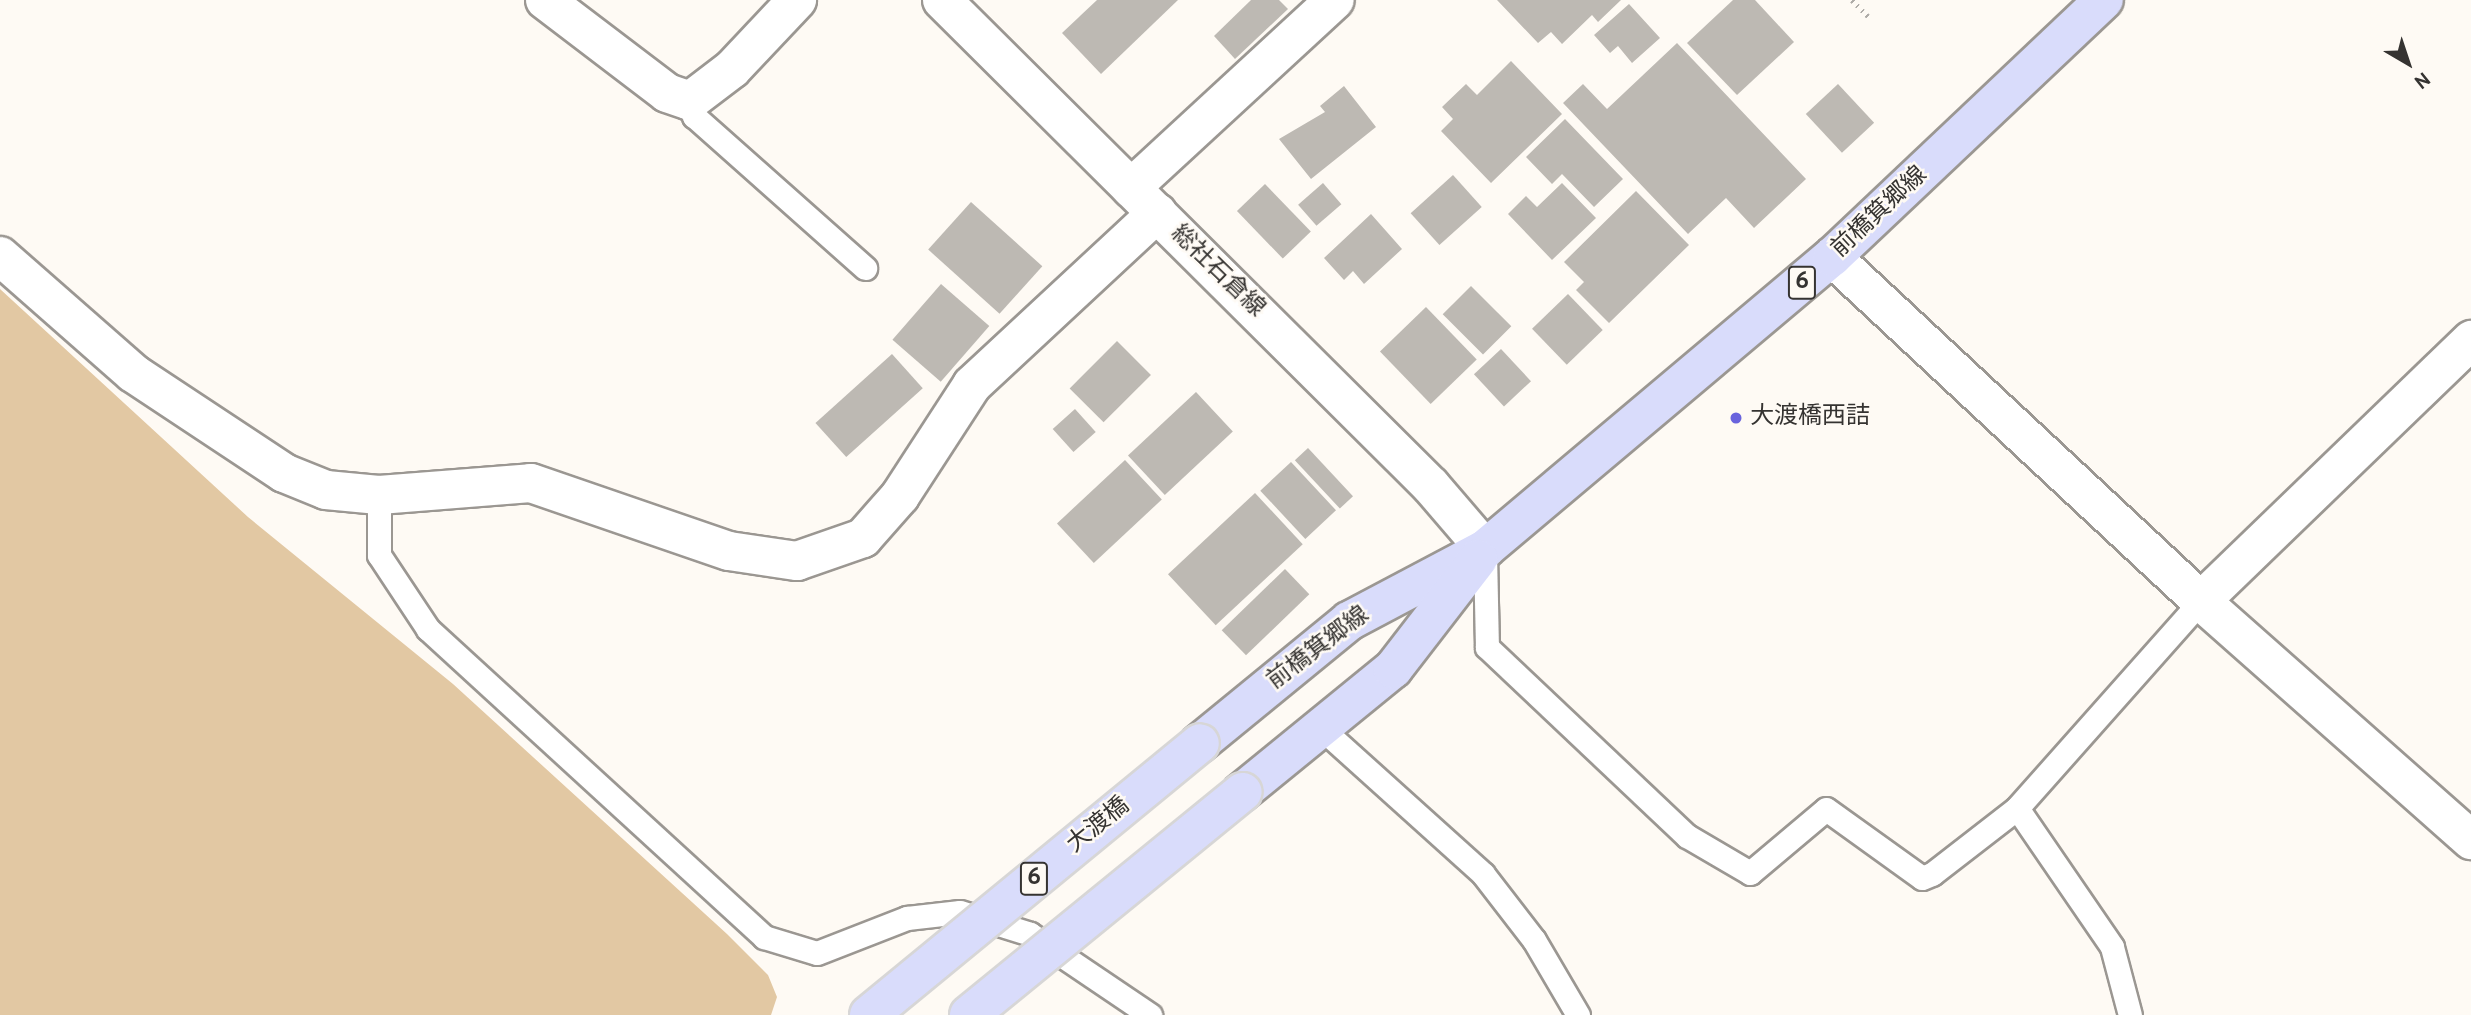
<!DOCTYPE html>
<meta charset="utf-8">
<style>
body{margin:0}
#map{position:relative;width:2471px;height:1015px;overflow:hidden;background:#fefaf4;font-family:Overpass,"Noto Sans JP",sans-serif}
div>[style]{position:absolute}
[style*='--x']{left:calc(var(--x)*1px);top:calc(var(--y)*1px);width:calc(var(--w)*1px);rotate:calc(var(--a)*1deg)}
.green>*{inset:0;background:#e2c8a3}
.building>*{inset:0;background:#bdb9b3;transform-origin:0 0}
.path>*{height:4.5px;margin-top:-2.25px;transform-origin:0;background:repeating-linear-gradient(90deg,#afaca8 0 2px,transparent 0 7px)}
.roads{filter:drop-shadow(2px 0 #9b9792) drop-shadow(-2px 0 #9b9792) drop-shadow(0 2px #9b9792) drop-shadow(0 -2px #9b9792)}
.service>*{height:23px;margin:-11.5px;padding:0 11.5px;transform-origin:11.5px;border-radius:11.5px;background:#fff}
.minor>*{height:38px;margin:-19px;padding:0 19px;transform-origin:19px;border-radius:19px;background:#fff}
.secondary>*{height:38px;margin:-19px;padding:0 19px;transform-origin:19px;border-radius:19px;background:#fff}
.primary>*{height:38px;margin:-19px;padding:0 19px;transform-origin:19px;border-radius:19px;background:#d9dcfb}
.bridges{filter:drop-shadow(2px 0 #d7d6d6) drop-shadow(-2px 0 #d7d6d6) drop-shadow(0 2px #d7d6d6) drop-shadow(0 -2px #d7d6d6)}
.primary-bridge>*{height:38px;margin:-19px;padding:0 19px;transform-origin:19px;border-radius:19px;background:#d9dcfb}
.dots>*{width:19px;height:19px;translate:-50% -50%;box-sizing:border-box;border:4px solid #fefaf4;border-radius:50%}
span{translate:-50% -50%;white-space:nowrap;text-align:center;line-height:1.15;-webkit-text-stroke:5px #fefaf4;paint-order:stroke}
.shield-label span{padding:2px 5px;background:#fefaf4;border:2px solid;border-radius:5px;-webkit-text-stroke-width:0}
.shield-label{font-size:23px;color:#353331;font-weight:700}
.street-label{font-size:24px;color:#353331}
.poi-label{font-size:24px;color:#353331}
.left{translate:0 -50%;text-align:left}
.north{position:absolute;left:2373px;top:28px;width:70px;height:70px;-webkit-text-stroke:5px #fefaf4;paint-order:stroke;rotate:141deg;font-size:19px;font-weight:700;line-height:28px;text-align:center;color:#353331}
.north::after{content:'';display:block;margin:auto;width:24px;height:32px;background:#353331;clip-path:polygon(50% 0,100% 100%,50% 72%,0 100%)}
</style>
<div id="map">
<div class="green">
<div style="clip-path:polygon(0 289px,248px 517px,453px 684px,727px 934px,768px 975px,777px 997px,771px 1015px,0 1015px)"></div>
</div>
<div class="building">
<div style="clip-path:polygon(1097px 0,1178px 0,1101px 74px,1062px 33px)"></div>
<div style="clip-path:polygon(1251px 0,1279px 0,1288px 9px,1235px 59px,1214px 36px)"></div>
<div style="clip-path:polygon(1497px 0,1621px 0,1598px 22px,1592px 15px,1562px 44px,1551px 32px,1538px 43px)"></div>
<div style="clip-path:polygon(1733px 0,1755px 0,1794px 42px,1737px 95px,1687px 43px)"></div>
<div style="clip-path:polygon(1629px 4px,1660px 38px,1632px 63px,1618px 46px,1610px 53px,1594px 35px)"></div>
<div style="clip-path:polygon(1677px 43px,1806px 179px,1754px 228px,1726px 198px,1688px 234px,1563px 103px,1583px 84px,1607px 109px)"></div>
<div style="clip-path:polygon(1511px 61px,1562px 114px,1491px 183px,1441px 131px,1453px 119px,1442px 107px,1466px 84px,1477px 95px)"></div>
<div style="left:1838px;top:84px;width:53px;height:44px;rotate:47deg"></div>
<div style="clip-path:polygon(1344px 86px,1376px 127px,1311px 179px,1279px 139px,1325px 112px,1320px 106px)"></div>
<div style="clip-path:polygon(1565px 119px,1623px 179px,1594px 207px,1562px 174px,1552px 184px,1526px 157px)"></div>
<div style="left:1453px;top:175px;width:43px;height:57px;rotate:48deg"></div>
<div style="left:1323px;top:183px;width:28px;height:33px;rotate:49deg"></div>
<div style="clip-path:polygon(1562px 183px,1596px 218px,1552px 260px,1508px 214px,1526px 196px,1537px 207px)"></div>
<div style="left:1265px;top:184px;width:66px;height:39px;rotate:46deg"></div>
<div style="clip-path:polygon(1636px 191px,1689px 245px,1609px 323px,1576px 290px,1584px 282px,1564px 262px)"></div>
<div style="left:971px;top:202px;width:96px;height:64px;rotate:42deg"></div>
<div style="clip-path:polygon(1371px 214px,1402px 249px,1364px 284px,1353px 271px,1344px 280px,1324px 258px)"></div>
<div style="left:941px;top:284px;width:64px;height:74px;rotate:41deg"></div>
<div style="left:1471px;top:286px;width:57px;height:40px;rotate:45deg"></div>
<div style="left:1568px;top:294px;width:50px;height:50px;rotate:46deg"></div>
<div style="left:1426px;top:307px;width:73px;height:64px;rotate:46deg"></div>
<div style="left:1117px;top:341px;width:48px;height:67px;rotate:45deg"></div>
<div style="left:1501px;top:349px;width:44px;height:37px;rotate:47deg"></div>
<div style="left:892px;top:354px;width:46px;height:103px;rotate:48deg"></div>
<div style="left:1196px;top:392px;width:54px;height:93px;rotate:47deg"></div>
<div style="left:1075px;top:409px;width:31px;height:30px;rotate:48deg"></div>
<div style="left:1308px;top:448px;width:66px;height:18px;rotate:47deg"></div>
<div style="left:1125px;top:460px;width:54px;height:93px;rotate:47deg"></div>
<div style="left:1291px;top:462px;width:66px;height:42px;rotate:47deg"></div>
<div style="left:1255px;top:493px;width:70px;height:119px;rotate:47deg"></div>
<div style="left:1285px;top:569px;width:35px;height:88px;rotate:46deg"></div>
</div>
<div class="path">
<div style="--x:1852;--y:0;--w:23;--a:45"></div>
</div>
<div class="roads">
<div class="service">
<div style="--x:690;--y:101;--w:16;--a:75"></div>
<div style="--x:694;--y:116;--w:229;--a:41.6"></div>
<div style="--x:379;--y:495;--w:60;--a:90"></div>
<div style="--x:379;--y:555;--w:89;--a:56.5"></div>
<div style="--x:428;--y:629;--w:456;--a:42.5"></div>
<div style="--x:764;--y:937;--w:55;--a:16.8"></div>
<div style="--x:817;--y:953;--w:97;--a:-21.3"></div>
<div style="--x:907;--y:918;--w:53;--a:-6.5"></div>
<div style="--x:960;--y:912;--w:73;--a:17.4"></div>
<div style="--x:1030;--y:934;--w:145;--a:34"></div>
<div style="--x:1485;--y:553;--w:94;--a:88.8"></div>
<div style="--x:1487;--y:647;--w:275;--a:43.4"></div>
<div style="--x:1687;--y:836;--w:73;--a:30.4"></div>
<div style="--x:1750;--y:873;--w:99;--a:-40.1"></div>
<div style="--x:1826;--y:809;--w:118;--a:35.7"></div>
<div style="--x:1922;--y:878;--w:11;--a:-22"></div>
<div style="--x:1932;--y:874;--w:108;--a:-37.8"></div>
<div style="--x:2017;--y:808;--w:277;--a:-48.4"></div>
<div style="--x:1321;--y:728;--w:218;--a:42"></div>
<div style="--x:1483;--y:874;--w:83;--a:52.3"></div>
<div style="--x:1534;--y:940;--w:87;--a:59.6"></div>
<div style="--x:2017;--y:808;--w:168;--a:55.6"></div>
<div style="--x:2112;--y:947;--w:70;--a:75.2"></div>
</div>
<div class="minor">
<div style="--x:545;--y:0;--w:153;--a:37.3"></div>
<div style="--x:667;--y:93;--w:24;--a:19"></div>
<div style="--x:690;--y:101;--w:53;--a:-37.3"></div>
<div style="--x:732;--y:69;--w:95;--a:-46.7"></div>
<div style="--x:1131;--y:188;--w:277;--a:-42.7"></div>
<div style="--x:0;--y:256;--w:177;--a:41.3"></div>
<div style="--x:133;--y:373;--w:181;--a:33.5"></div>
<div style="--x:284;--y:473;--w:45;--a:22"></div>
<div style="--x:326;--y:490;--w:53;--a:5.4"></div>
<div style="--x:379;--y:495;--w:152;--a:-4.5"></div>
<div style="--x:531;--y:483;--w:209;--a:19"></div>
<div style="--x:729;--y:551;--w:69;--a:8.4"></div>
<div style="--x:797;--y:561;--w:70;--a:-19.2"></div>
<div style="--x:863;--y:538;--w:56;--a:-48.6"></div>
<div style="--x:900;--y:496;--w:132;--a:-57"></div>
<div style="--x:972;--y:385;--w:253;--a:-42.9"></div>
<div style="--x:1832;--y:257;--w:504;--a:42.99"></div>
<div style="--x:2201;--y:601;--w:361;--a:41.5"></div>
<div style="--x:2201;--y:601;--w:376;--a:-44"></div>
</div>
<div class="secondary">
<div style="--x:942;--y:0;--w:689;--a:44.82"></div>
<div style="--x:1431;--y:486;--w:83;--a:49.4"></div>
</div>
<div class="primary">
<div style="--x:1200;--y:743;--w:193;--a:-39.3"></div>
<div style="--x:1349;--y:621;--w:154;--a:-27.9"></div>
<div style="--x:1485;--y:549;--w:454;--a:-40.1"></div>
<div style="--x:1832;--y:257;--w:374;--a:-43.4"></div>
<div style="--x:1242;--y:792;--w:195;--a:-39.2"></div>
<div style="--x:1393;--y:669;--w:139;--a:-52.3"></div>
</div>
</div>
<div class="bridges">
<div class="primary-bridge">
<div style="--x:869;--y:1015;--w:428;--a:-39.4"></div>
<div style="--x:969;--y:1015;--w:353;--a:-39.2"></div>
</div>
</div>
<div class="dots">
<div style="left:1736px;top:418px;background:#6963dd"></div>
</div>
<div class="shield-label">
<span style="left:1802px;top:283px">6</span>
<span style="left:1034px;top:879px">6</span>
</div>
<div class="street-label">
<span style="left:1880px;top:213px;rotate:-43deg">前橋箕郷線</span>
<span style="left:1217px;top:272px;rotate:44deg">総社石倉線</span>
<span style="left:1319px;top:649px;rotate:-37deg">前橋箕郷線</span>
<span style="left:1099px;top:826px;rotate:-39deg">大渡橋</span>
</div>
<div class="poi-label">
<span class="left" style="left:1750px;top:418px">大渡橋西詰</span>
</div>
<div class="north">N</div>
</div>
